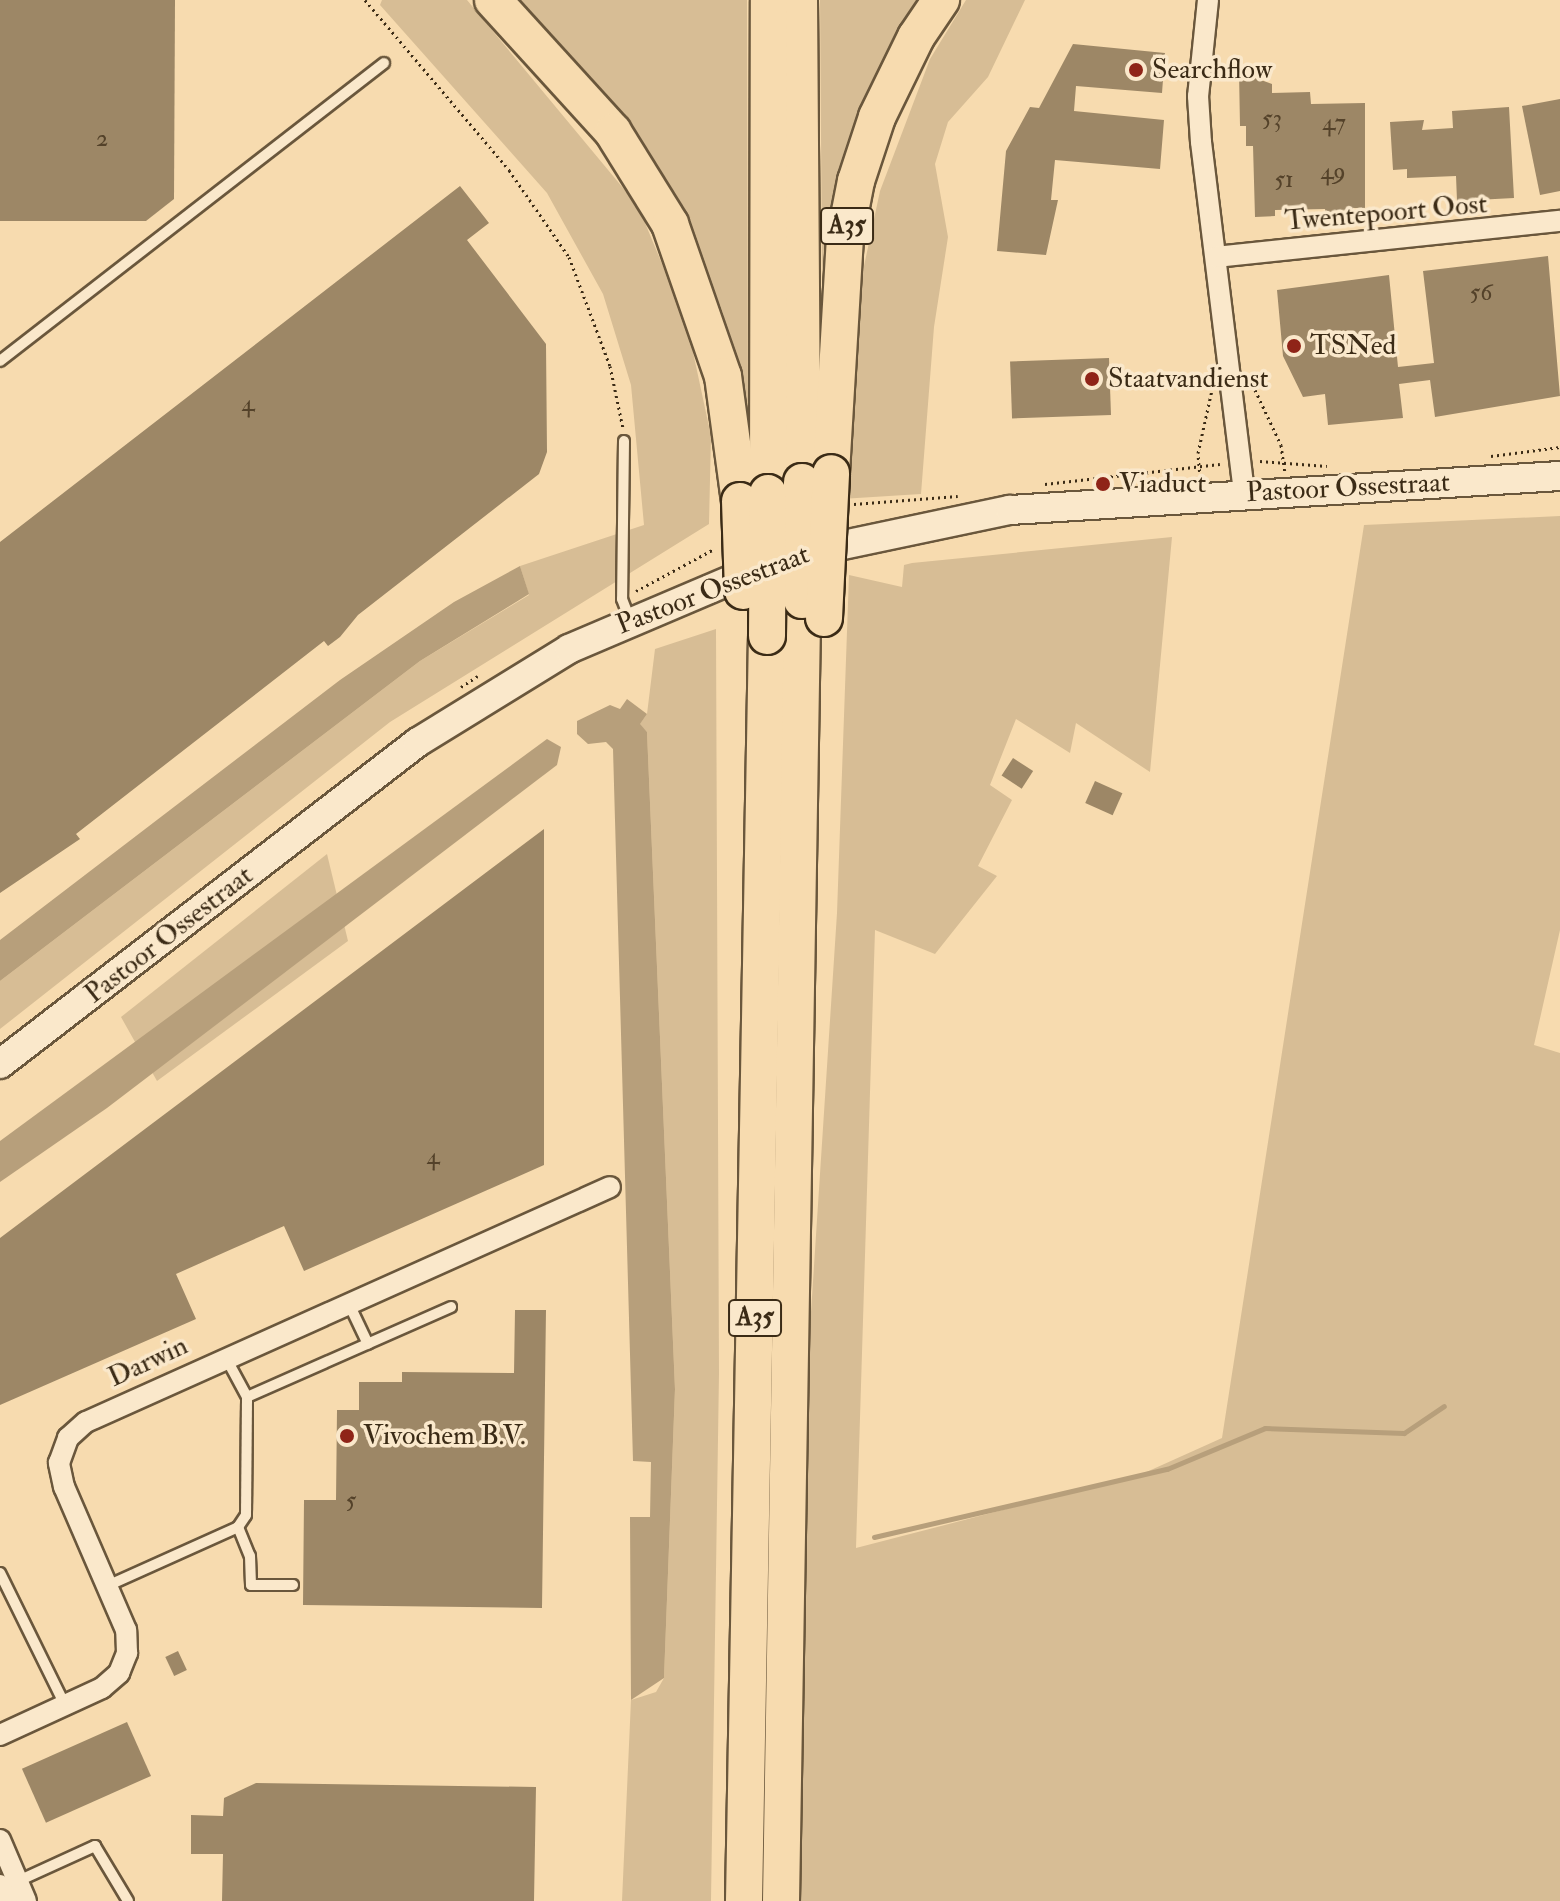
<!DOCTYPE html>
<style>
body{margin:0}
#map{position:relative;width:1560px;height:1901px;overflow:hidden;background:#f7dbaf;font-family:"IM FELL Double Pica",serif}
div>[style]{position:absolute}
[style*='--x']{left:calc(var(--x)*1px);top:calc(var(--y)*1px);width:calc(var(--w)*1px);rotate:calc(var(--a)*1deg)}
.green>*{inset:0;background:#d7bd95}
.water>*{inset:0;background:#b79f7b}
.stream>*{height:5px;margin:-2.5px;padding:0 2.5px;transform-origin:2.5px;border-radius:2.5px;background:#b79f7b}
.building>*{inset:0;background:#9d8766;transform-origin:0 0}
.path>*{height:3px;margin-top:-1.5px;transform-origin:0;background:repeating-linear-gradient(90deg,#3b2b16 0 2px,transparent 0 6px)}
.roads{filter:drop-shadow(2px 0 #6a573c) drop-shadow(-2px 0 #6a573c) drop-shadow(0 2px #6a573c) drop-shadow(0 -2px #6a573c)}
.lane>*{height:10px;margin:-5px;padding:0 5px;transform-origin:5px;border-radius:5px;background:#fae8cb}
.street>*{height:20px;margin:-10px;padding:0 10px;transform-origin:10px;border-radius:10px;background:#fae8cb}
.secondary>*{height:28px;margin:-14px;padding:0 14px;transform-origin:14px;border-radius:14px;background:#fae8cb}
.highway>*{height:36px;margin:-18px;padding:0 18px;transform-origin:18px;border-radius:18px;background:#f7dbaf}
.bridges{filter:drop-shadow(2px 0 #3b2b16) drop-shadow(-2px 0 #3b2b16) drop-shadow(0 2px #3b2b16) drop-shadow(0 -2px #3b2b16)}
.highway-bridge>*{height:36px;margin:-18px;padding:0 18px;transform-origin:18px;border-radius:18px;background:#f7dbaf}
.dots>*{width:22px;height:22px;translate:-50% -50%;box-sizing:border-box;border:4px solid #fae8cb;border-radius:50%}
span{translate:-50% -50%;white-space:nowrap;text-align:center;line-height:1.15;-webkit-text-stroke:7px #fae8cb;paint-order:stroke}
.number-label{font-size:24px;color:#54422a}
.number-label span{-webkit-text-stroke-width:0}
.shield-label span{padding:2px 6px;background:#fae8cb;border:2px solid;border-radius:6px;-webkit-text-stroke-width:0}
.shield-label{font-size:26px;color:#3b2b16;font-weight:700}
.poi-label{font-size:28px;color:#3b2b16}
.left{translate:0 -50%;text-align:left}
.street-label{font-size:28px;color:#3b2b16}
</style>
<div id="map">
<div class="green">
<div style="clip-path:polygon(382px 0,467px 0,638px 206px,687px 324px,711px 436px,709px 524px,390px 722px,0 1029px,0 981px,420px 661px,529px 595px,520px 566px,644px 525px,631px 385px,603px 294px,547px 193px,380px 5px)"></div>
<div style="clip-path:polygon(514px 0,747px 0,748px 423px,723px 313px,691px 230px)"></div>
<div style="clip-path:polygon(820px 0,929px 0,894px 56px,823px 407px)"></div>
<div style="clip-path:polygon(966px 0,1025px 0,988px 77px,948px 122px,935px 164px,948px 237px,934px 327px,921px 494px,841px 499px,854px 313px,880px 191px,930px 59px)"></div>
<div style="clip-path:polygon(1560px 516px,1560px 930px,1534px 1045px,1560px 1053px,1560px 1901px,799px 1901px,808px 1358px,837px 913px,849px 575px,902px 587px,904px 565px,912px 563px,1172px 537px,1150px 772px,1076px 723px,1070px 753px,1016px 719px,990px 785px,1012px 800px,978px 866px,997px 876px,935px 954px,875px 930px,856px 1548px,1142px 1474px,1222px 1438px,1364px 525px)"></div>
<div style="clip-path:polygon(716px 629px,719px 1373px,711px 1901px,622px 1901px,631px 1700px,656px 1692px,664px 1678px,675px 1389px,647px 732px,639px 725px,647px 714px,655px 649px)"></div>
<div style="clip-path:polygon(327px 854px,348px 941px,157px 1081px,121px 1017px)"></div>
</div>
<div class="water">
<div style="clip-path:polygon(520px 566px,529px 594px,420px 661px,0 981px,0 940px,340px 680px,454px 602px)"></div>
<div style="clip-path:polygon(627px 699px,647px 714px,640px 724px,647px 732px,675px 1389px,664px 1678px,631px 1700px,630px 1517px,650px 1517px,651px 1462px,633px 1461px,613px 749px,606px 742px,588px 744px,577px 734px,577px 721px,610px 705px,620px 709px)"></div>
<div style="clip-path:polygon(547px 739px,561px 747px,557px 765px,107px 1108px,0 1182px,0 1141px)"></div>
</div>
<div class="stream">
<div style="--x:874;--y:1537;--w:301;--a:-13.1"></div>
<div style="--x:1167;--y:1469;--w:106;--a:-22.7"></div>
<div style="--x:1265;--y:1428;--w:139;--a:2.1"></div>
<div style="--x:1404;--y:1433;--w:48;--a:-34"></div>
</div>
<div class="building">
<div style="clip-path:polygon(0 0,175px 0,174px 199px,146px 221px,0 221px)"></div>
<div style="clip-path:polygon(1073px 44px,1165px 53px,1162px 93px,1076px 86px,1074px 111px,1164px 120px,1160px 169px,1055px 160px,1051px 200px,1058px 200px,1046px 255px,997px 251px,1006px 151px,1030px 107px,1039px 108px)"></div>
<div style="clip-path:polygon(1239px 72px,1272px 84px,1272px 93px,1310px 92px,1311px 104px,1365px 103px,1365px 208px,1353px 208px,1353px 214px,1326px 215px,1325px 209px,1275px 210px,1275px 216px,1255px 217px,1253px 146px,1246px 146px,1246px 126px,1240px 126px)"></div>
<div style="clip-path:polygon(1560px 99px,1560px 191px,1540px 195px,1522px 106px)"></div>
<div style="clip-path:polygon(1509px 107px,1514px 198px,1457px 201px,1456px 176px,1407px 178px,1407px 169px,1393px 170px,1390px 122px,1424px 120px,1422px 130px,1453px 128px,1452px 111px)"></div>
<div style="clip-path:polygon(460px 186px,489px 223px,467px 240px,546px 344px,547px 452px,539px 474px,358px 615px,340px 637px,328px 646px,324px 641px,76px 834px,80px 839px,0 893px,0 542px)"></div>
<div style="clip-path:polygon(1548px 256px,1560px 396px,1435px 417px,1430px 380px,1399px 384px,1403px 418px,1328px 425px,1325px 394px,1303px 397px,1283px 356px,1277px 290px,1389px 275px,1398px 367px,1434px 363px,1423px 271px)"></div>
<div style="left:1109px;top:358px;width:57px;height:99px;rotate:88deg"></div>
<div style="left:1013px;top:758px;width:24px;height:21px;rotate:33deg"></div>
<div style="left:1095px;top:781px;width:30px;height:24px;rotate:24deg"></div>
<div style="clip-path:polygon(544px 829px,544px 1165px,304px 1271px,284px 1226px,232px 1249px,176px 1274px,196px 1319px,0 1405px,0 1238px)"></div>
<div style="clip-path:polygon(515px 1310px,546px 1310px,542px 1608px,303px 1605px,304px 1500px,336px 1500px,337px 1410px,359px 1410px,359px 1382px,402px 1382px,402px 1372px,514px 1373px)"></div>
<div style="left:178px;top:1651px;width:21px;height:14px;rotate:65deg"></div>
<div style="left:127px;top:1722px;width:59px;height:115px;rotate:66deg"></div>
<div style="clip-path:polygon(256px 1783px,536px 1787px,534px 1901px,222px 1901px,223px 1854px,191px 1854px,191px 1815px,223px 1816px,224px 1798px)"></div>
</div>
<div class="path">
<div style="--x:365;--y:0;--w:223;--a:49.7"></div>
<div style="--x:509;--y:170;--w:106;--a:55.4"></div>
<div style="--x:569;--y:257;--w:116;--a:69.4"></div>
<div style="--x:610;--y:366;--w:63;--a:78.2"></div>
<div style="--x:1250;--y:379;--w:73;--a:64.8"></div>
<div style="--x:1281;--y:445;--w:27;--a:82"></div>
<div style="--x:1491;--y:456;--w:70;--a:-7.4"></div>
<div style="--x:1260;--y:461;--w:67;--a:4.3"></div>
<div style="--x:1200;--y:477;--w:24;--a:-95"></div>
<div style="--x:1198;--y:453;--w:65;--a:-77.5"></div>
<div style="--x:1045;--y:484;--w:176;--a:-6.5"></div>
<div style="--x:854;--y:504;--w:104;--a:-4.4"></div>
<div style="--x:636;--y:591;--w:89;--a:-28.3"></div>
<div style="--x:461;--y:687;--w:20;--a:-33"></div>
</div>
<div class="roads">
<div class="lane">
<div style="--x:0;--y:361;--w:486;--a:-37.8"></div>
<div style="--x:624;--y:441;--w:158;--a:90.7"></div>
<div style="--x:622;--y:599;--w:22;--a:69"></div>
<div style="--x:349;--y:1304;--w:44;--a:64.6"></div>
<div style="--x:226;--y:1358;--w:44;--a:61.7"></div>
<div style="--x:238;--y:1527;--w:31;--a:68"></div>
<div style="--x:250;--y:1556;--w:29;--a:88"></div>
<div style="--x:251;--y:1585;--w:42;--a:0"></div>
<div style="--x:0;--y:1573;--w:147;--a:63.8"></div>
<div style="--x:107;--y:1586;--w:144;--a:-24.2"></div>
<div style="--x:238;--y:1527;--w:14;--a:-56"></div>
<div style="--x:246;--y:1515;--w:118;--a:-89.5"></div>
<div style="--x:247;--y:1397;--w:223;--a:-23.8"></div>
<div style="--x:16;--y:1882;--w:87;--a:-24.5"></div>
<div style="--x:95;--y:1846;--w:64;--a:59"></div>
</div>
<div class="street">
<div style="--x:1208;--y:0;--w:97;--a:95.9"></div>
<div style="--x:1198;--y:96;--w:46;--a:86.3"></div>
<div style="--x:1201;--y:142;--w:355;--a:83"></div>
<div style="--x:1216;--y:257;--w:346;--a:-6"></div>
<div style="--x:0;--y:1735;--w:112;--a:-24.7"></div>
<div style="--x:102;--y:1688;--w:23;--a:-41"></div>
<div style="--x:119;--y:1673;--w:22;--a:-68"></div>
<div style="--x:127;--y:1653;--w:23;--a:-92"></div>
<div style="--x:126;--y:1630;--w:156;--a:-113.4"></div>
<div style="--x:64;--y:1487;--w:25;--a:-102"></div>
<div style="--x:59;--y:1463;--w:27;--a:-70"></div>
<div style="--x:68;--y:1438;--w:24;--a:-42"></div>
<div style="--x:86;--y:1422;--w:574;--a:-24.15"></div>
<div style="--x:0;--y:1840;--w:66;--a:66.9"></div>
<div style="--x:0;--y:1885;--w:17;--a:66"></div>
</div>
<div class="secondary">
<div style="--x:810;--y:552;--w:204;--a:-11.9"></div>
<div style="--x:1010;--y:510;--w:551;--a:-3.54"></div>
<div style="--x:0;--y:1064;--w:528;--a:-37.61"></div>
<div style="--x:418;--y:742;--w:177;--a:-31.6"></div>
<div style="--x:569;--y:649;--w:207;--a:-23.1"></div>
</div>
<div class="highway">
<div style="--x:493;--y:0;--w:178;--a:47.7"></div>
<div style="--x:613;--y:132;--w:108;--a:58.2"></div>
<div style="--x:670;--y:224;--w:161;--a:70.8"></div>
<div style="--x:723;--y:376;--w:126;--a:82.3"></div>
<div style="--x:799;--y:0;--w:482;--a:89.6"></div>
<div style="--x:831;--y:473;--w:236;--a:-86.6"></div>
<div style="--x:845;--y:237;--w:57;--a:-78.9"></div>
<div style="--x:856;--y:181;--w:67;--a:-71.8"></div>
<div style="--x:877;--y:117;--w:89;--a:-64"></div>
<div style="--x:916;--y:37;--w:45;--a:-56"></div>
<div style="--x:768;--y:493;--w:493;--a:-89.9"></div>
<div style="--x:744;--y:1901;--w:1265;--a:-88.96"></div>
<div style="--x:781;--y:1901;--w:1276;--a:-89.06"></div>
</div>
</div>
<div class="bridges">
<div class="highway-bridge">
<div style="--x:740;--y:501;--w:90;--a:88.1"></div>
<div style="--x:802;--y:600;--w:118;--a:-90"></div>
<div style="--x:824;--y:618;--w:145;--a:-87.2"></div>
<div style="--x:767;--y:636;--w:143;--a:-89.6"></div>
</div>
</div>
<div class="dots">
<div style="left:1136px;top:70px;background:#8f2418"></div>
<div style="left:1294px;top:346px;background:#8f2418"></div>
<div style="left:1092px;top:379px;background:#8f2418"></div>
<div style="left:1103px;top:484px;background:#8f2418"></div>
<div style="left:347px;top:1436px;background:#8f2418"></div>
</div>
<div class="number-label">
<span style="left:1272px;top:119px">53</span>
<span style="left:1334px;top:123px">47</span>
<span style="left:102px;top:139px">2</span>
<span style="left:1333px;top:172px">49</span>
<span style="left:1284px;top:180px">51</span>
<span style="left:1481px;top:293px">56</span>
<span style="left:248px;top:404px">4</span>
<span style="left:433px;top:1157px">4</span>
<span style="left:351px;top:1501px">5</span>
</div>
<div class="shield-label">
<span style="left:847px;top:226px">A35</span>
<span style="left:755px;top:1318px">A35</span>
</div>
<div class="poi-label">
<span class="left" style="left:1152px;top:70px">Searchflow</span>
<span class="left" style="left:1310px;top:346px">TSNed</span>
<span class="left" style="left:1108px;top:379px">Staatvandienst</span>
<span class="left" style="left:1119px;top:484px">Viaduct</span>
<span class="left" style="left:363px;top:1436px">Vivochem B.V.</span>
</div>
<div class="street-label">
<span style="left:1386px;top:213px;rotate:-5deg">Twentepoort Oost</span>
<span style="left:1348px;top:488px;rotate:-3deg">Pastoor Ossestraat</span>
<span style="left:713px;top:590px;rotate:-21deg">Pastoor Ossestraat</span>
<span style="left:169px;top:935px;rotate:-38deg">Pastoor Ossestraat</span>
<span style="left:148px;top:1362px;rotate:-25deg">Darwin</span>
</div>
</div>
